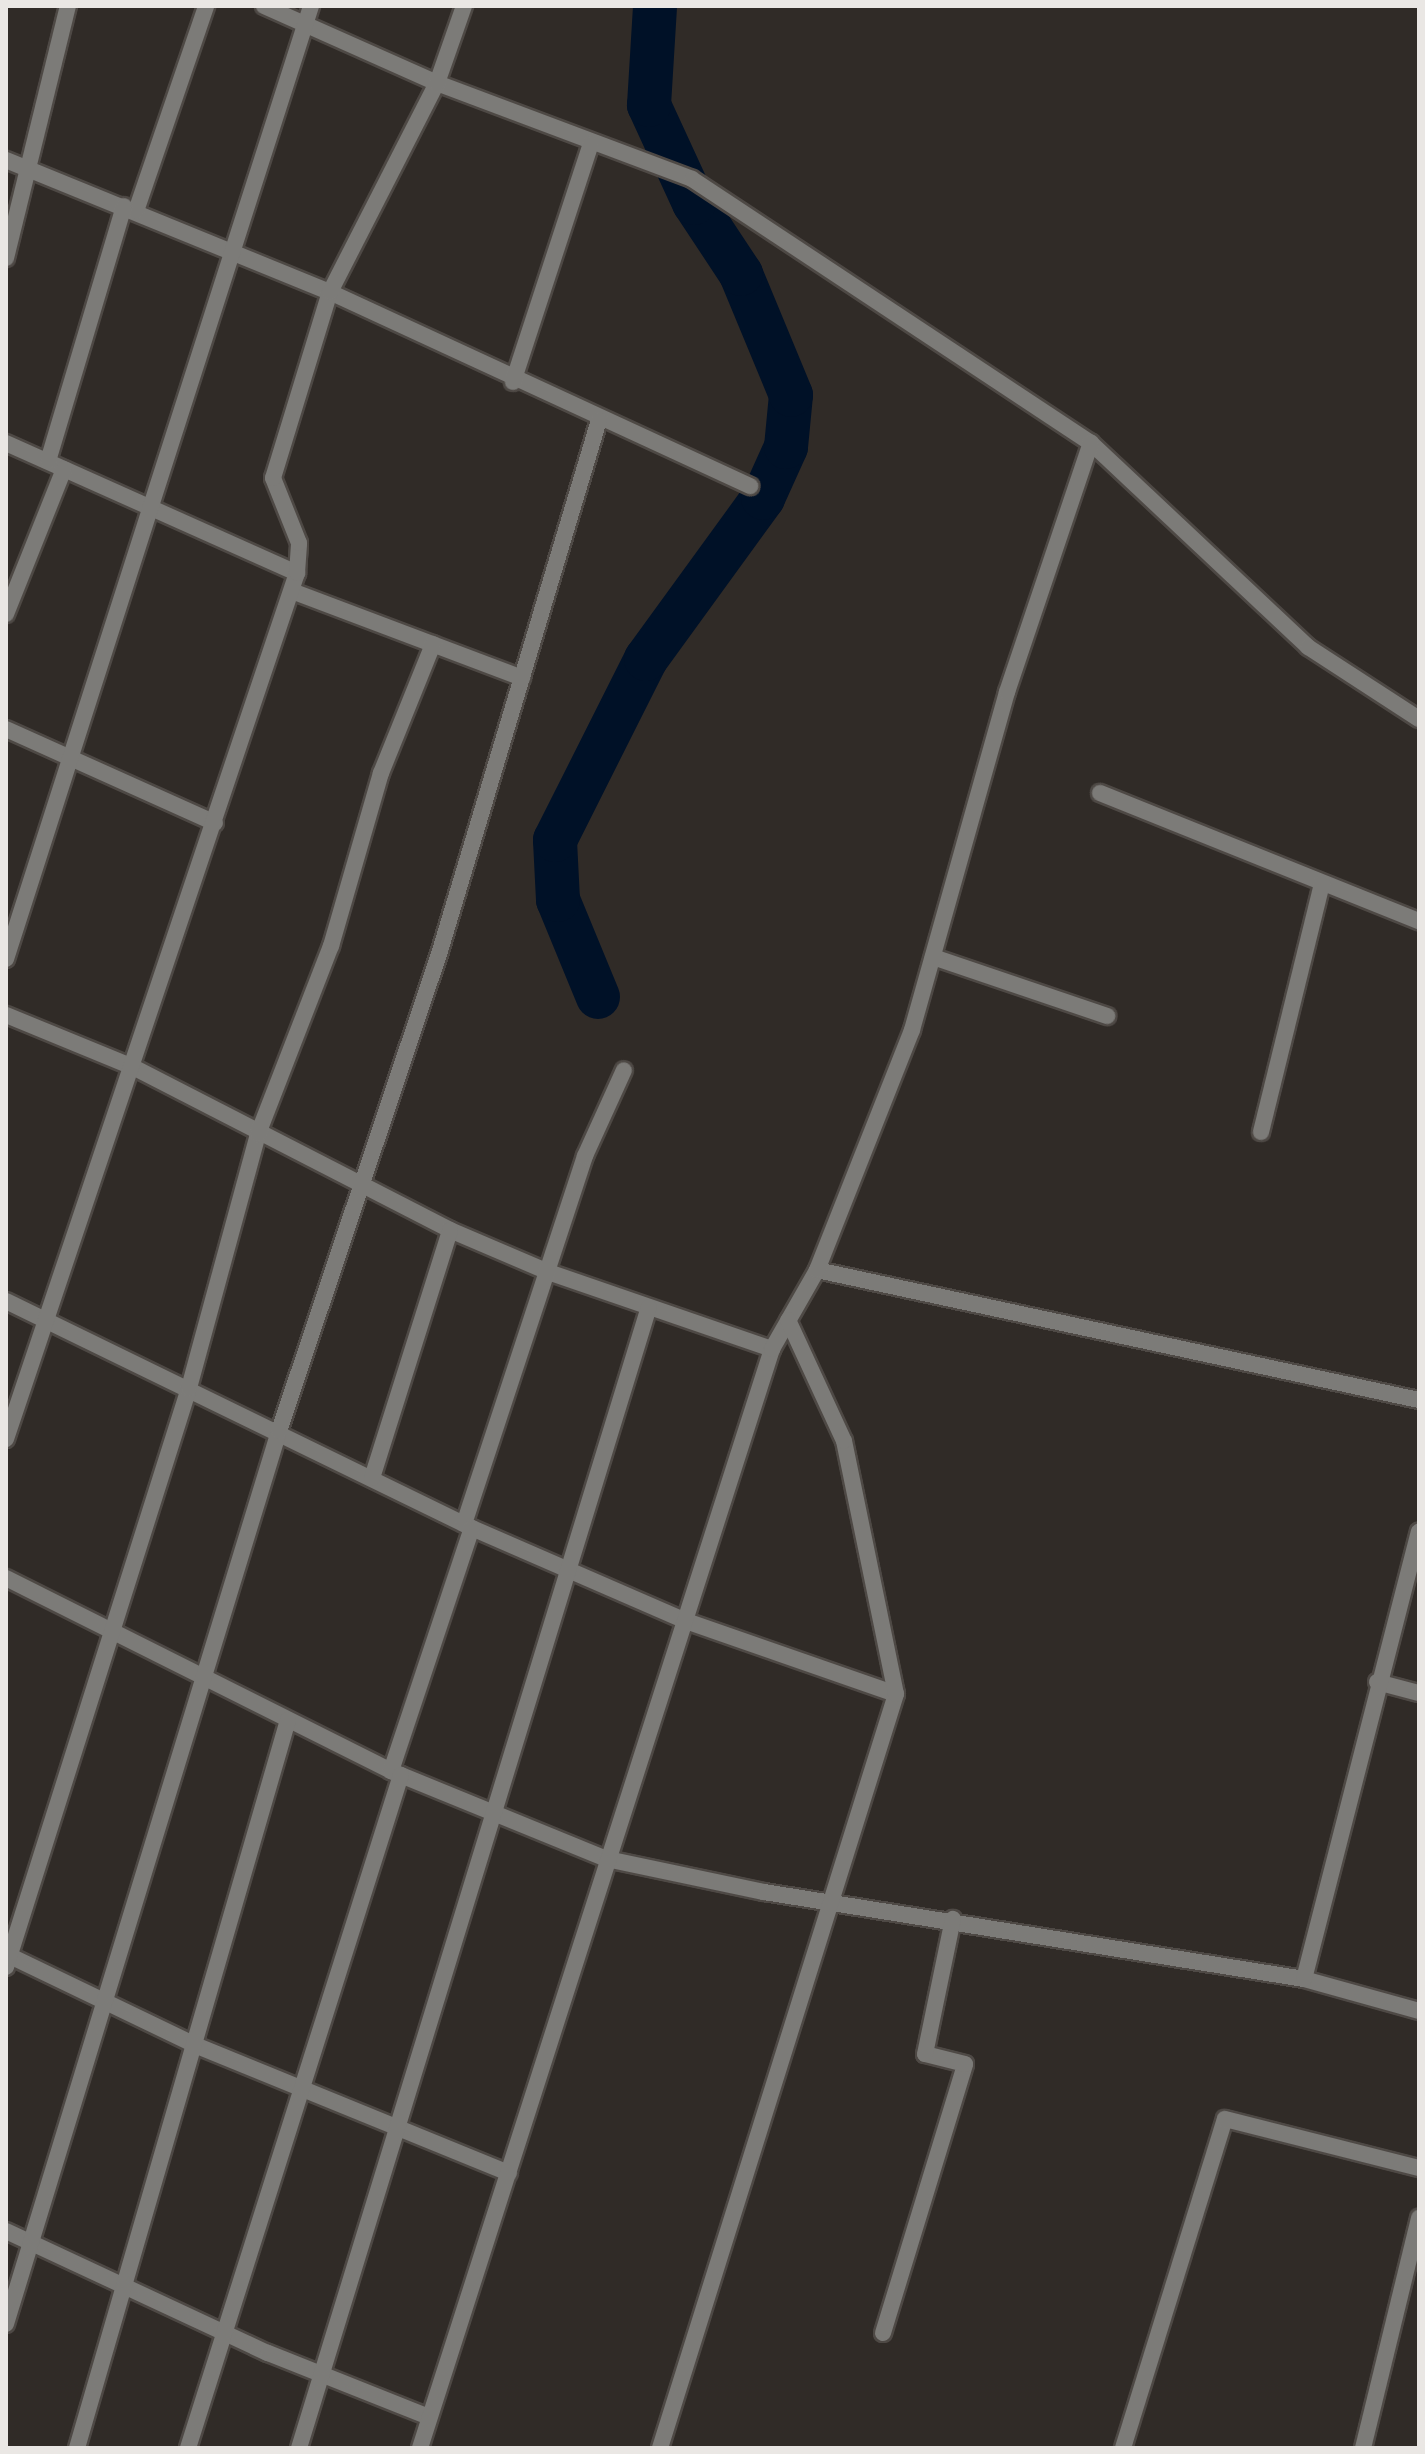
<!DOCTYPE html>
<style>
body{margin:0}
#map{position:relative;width:1425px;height:2454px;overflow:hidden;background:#302b27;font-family:Lato,sans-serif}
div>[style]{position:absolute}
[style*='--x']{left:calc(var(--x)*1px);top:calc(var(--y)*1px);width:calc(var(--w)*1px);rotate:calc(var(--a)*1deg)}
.canal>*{height:44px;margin:-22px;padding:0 22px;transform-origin:22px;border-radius:22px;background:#001127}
.roads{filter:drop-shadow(2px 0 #4e4945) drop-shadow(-2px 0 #4e4945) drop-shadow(0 2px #4e4945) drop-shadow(0 -2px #4e4945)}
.street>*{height:16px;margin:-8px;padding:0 8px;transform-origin:8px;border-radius:8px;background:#7c7b78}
span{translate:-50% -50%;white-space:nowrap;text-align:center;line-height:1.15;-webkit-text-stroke:7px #26211e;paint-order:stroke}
.frame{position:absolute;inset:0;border:8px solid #eae7e4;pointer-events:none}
</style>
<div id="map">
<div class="canal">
<div style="--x:598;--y:997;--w:105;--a:-112.4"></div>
<div style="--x:558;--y:900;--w:60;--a:-92.9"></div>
<div style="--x:555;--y:840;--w:203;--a:-63.3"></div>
<div style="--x:646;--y:659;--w:199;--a:-54"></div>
<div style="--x:763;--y:498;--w:56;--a:-65.7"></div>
<div style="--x:786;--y:447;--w:52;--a:-84.5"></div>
<div style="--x:791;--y:395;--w:131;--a:-112.5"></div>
<div style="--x:741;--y:274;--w:85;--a:-123.5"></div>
<div style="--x:694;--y:203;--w:108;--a:-114.7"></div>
<div style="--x:649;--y:105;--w:99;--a:-86.5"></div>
</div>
<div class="roads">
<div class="street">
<div style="--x:264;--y:6;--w:189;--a:24"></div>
<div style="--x:437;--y:83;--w:272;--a:20.6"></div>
<div style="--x:692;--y:179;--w:478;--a:33.5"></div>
<div style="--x:1091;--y:443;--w:298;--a:43.2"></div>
<div style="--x:1308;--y:647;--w:132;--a:33"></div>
<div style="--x:6;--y:160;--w:350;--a:22.2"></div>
<div style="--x:330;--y:292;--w:463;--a:24.8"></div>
<div style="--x:136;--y:211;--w:217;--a:-71.1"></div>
<div style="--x:6;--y:258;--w:260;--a:-76.2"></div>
<div style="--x:513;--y:382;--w:250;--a:-71.9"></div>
<div style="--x:6;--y:443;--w:319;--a:24.1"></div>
<div style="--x:48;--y:461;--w:266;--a:-73.4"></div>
<div style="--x:292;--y:591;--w:246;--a:20.7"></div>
<div style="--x:6;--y:614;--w:156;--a:-68.2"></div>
<div style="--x:6;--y:729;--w:229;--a:24.2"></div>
<div style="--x:1100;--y:793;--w:344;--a:21.9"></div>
<div style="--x:933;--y:957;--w:184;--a:18.7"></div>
<div style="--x:6;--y:959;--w:1001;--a:-72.25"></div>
<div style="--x:6;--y:1015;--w:137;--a:22.3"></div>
<div style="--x:133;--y:1067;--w:356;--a:27.2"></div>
<div style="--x:450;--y:1230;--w:110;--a:23.1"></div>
<div style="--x:551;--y:1273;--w:234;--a:19"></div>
<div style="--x:1261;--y:1132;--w:256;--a:-76.2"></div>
<div style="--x:817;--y:1270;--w:616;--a:12.19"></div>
<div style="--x:6;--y:1301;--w:518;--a:25.97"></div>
<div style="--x:472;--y:1528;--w:233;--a:23.5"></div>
<div style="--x:686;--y:1621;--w:222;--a:19.2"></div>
<div style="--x:6;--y:1439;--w:914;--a:-71.43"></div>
<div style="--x:297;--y:573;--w:30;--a:-86"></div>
<div style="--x:299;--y:543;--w:70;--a:-111.8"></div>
<div style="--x:273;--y:478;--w:195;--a:-73"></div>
<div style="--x:330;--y:292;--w:235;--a:-62.9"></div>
<div style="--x:437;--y:83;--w:82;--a:-70.7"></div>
<div style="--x:372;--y:1478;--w:260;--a:-72.5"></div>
<div style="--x:464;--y:1524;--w:387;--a:-71.8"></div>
<div style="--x:585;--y:1156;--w:94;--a:-65.6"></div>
<div style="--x:6;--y:1578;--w:431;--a:26.6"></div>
<div style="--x:391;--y:1771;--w:233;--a:22.2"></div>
<div style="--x:607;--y:1859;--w:160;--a:11.9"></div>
<div style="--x:764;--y:1892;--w:547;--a:9.15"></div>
<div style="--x:1304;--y:1979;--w:119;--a:15.5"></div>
<div style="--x:1377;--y:1682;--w:43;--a:14.7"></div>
<div style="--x:391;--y:1771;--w:256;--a:-71.6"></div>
<div style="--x:6;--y:1954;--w:210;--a:25.7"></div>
<div style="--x:195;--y:2045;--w:339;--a:22.2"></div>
<div style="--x:6;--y:1967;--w:607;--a:-72.46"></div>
<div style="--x:189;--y:1388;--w:263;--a:-74.8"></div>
<div style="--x:258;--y:1134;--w:202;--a:-68.8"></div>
<div style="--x:331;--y:946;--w:180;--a:-73.9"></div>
<div style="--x:381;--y:773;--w:139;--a:-68"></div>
<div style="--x:1304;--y:1979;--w:462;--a:-75.6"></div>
<div style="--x:6;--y:2231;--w:289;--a:25"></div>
<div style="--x:268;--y:2353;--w:173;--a:21.7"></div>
<div style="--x:6;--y:2324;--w:934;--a:-73"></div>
<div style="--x:279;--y:1431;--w:506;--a:-71.46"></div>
<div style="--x:440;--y:951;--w:554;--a:-73.33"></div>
<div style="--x:883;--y:2333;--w:281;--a:-73"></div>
<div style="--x:965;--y:2064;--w:41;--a:-166"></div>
<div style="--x:925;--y:2054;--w:138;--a:-78.3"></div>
<div style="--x:77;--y:2448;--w:758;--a:-73.84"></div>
<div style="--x:188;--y:2448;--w:706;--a:-72.44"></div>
<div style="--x:299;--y:2448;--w:1193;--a:-72.95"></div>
<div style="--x:420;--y:2448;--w:1154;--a:-72.24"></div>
<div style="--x:772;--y:1349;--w:91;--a:-60.3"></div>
<div style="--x:817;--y:1270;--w:258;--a:-68.4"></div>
<div style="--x:912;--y:1030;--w:351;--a:-74.3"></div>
<div style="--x:1007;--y:692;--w:263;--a:-71.4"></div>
<div style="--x:660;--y:2448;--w:790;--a:-72.62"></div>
<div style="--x:896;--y:1694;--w:258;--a:-101.6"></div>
<div style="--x:844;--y:1441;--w:133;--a:-114.8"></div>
<div style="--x:1123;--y:2448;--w:344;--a:-72.8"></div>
<div style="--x:1225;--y:2119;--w:200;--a:14.2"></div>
<div style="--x:1363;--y:2448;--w:237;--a:-76.3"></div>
</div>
</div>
<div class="frame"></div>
</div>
